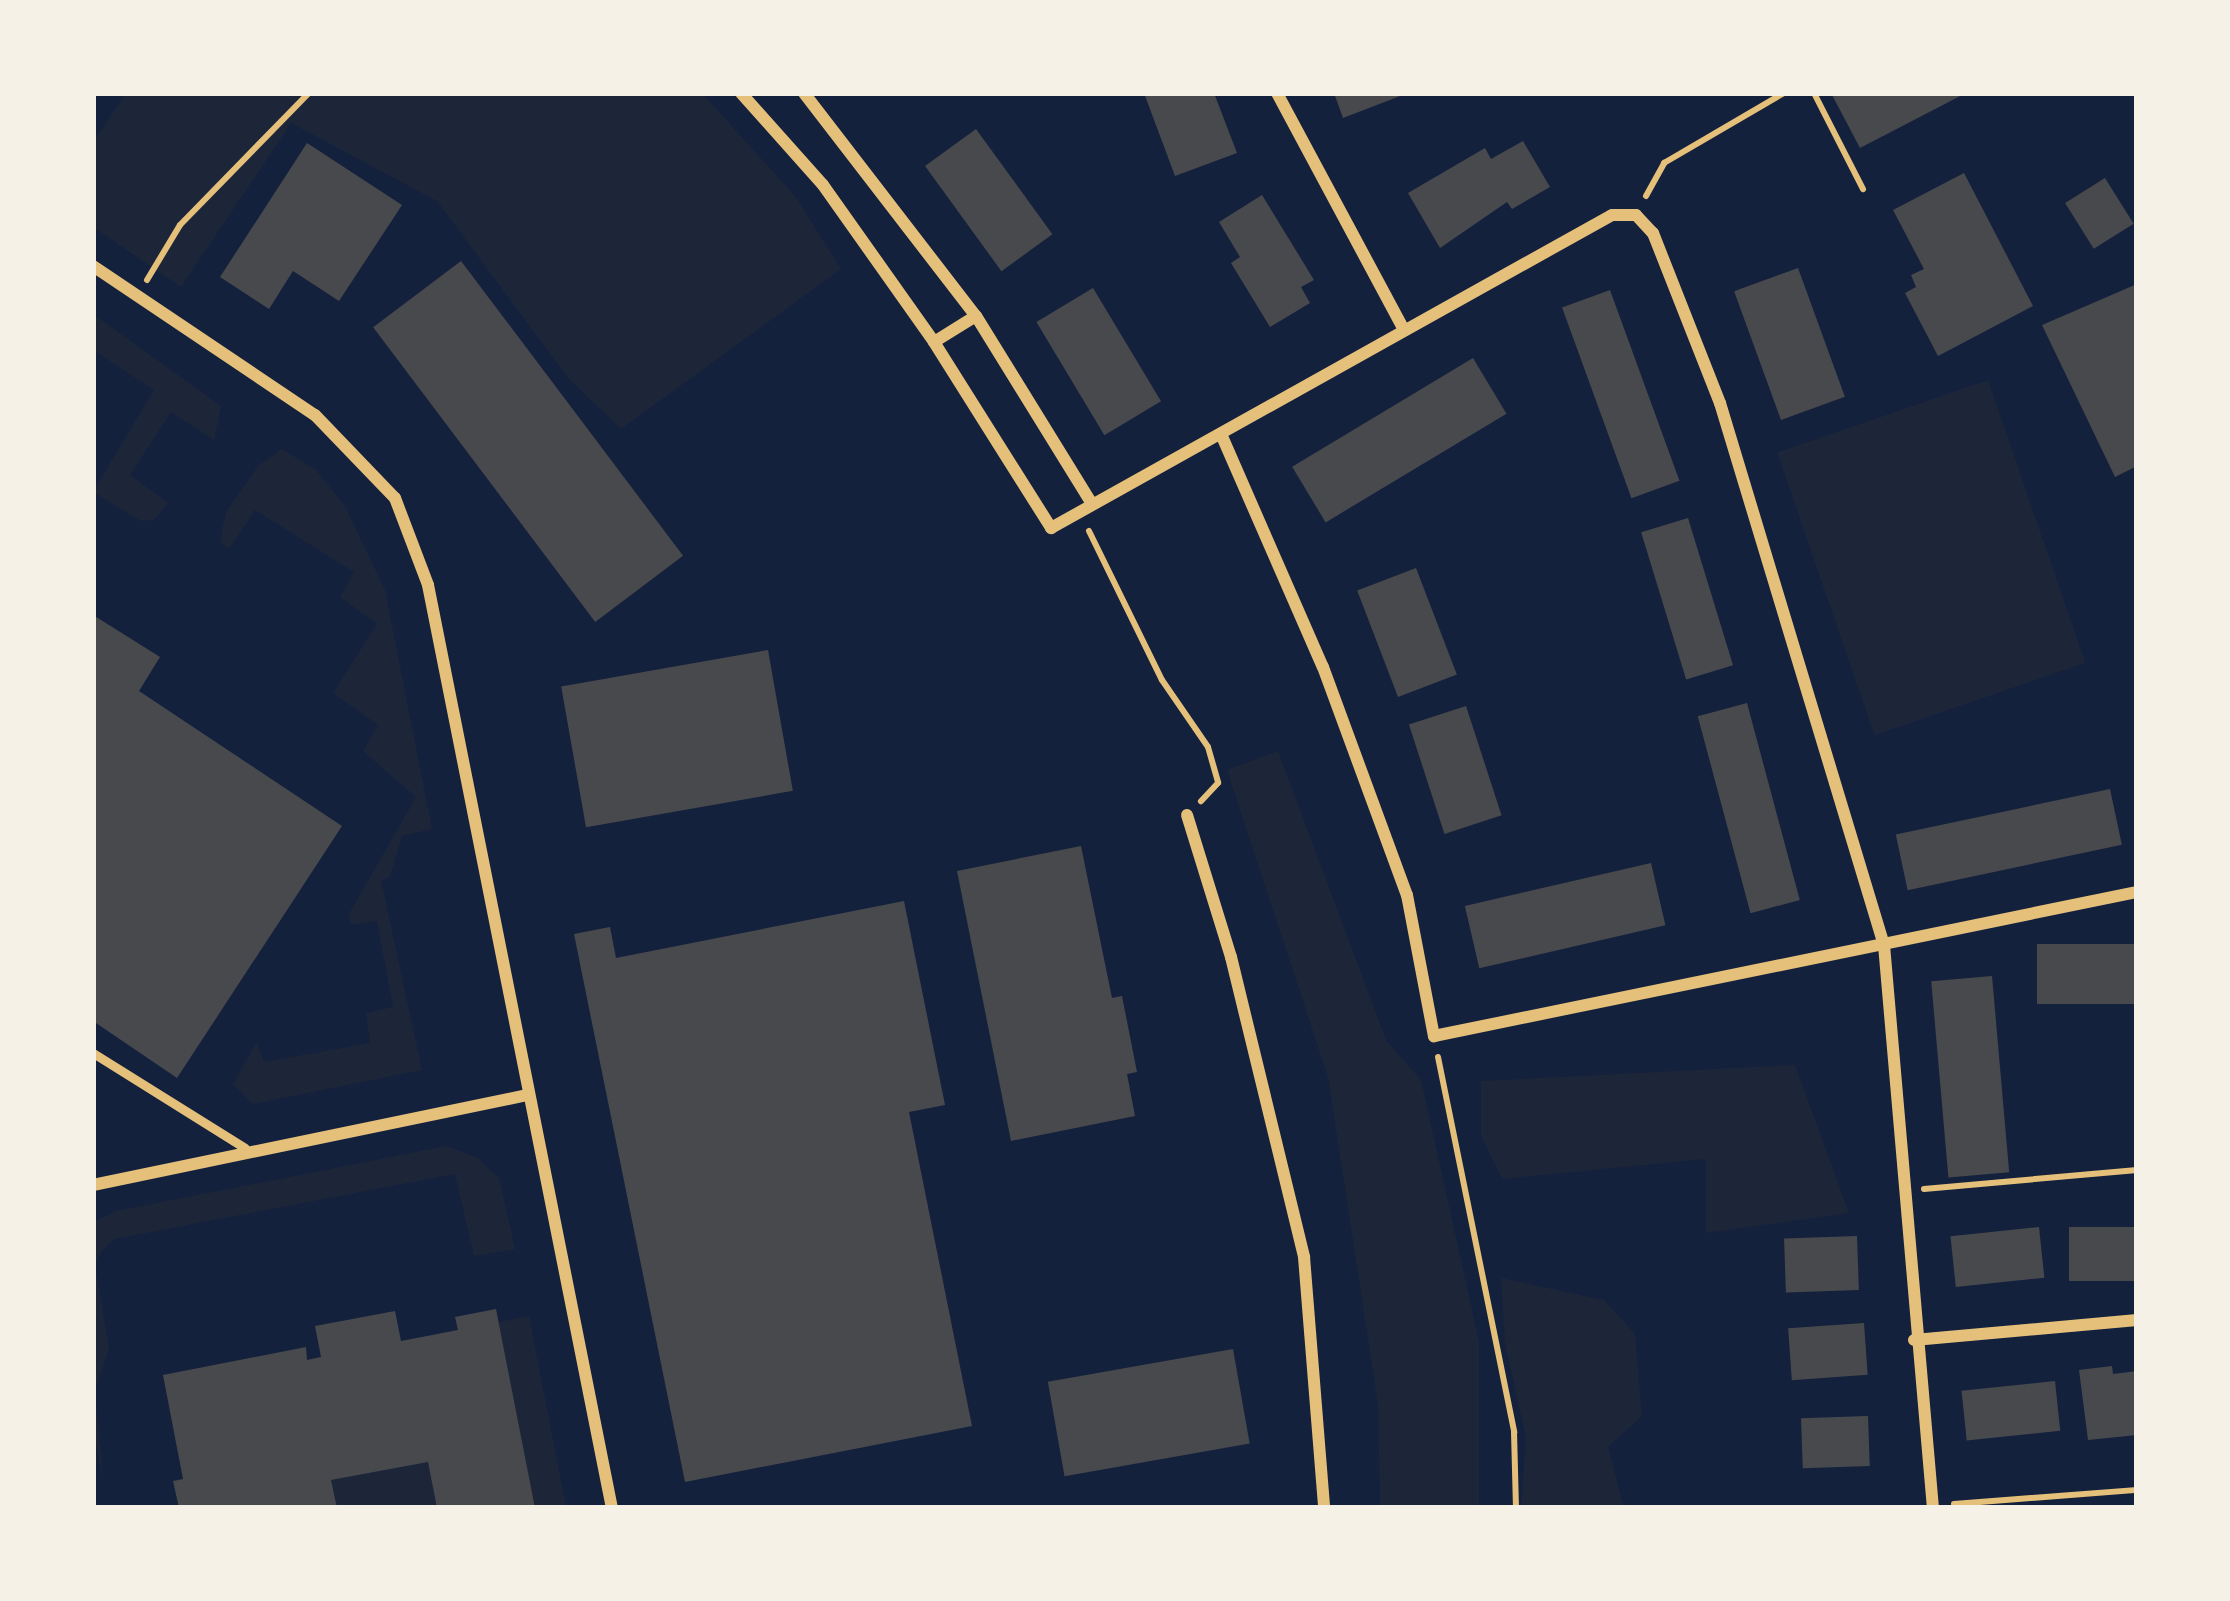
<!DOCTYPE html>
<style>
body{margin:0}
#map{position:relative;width:2230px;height:1601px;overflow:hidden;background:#14213d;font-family:Helvetica,sans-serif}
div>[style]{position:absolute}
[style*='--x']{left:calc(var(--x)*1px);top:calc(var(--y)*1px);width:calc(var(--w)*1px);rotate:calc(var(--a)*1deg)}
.green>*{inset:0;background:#1d2539;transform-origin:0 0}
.building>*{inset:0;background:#48494c;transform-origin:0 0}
.path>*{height:6px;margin:-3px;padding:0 3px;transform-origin:3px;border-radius:3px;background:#e5c07b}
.service>*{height:9px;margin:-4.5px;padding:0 4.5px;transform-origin:4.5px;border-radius:4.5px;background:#e5c07b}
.minor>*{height:12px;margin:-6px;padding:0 6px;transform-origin:6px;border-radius:6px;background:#e5c07b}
span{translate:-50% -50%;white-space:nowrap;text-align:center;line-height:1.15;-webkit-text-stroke:12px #f6f1e7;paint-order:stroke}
.frame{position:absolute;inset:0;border:96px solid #f6f1e7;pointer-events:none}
</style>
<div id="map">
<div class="green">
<div style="clip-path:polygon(126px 93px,702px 93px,795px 196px,841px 269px,621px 429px,569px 379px,437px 201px,291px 123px,181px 287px,93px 227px,93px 142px)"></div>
<div style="clip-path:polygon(93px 314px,221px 406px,214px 440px,171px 412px,130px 475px,168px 503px,154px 520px,141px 521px,93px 492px,154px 390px,93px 350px)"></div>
<div style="left:1988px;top:380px;width:299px;height:223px;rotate:71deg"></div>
<div style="clip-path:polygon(282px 449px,316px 470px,345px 506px,385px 590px,432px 829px,402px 836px,390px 877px,381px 880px,422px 1070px,253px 1104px,233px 1084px,257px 1042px,264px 1062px,370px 1043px,366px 1013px,393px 1007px,377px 921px,351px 925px,349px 914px,416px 797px,363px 751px,378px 725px,333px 693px,377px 624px,340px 597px,354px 572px,255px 510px,229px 549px,220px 542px,226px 512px,258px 466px)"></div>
<div style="clip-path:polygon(1278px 751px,1386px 1040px,1421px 1080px,1479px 1342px,1479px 1508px,1380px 1508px,1378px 1404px,1328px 1077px,1227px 770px)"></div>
<div style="clip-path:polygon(1795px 1065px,1849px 1213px,1706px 1233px,1706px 1159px,1502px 1179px,1481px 1136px,1481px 1081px)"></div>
<div style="clip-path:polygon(447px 1146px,478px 1158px,499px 1178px,515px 1249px,474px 1256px,455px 1174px,114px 1239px,101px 1252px,95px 1265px,109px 1349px,95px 1390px,104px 1486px,93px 1428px,93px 1222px,116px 1211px)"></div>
<div style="clip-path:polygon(1501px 1278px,1604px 1300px,1635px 1334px,1642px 1416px,1608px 1447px,1624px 1508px,1521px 1508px,1526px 1437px,1505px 1344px)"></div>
<div style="left:529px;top:1316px;width:196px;height:31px;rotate:79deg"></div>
<div style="clip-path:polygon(428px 1462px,437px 1508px,337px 1508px,331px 1480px)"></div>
</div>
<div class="building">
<div style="clip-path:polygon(1144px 93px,1214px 93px,1237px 153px,1175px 176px)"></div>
<div style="clip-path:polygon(1334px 93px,1408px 93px,1343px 118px)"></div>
<div style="clip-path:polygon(1831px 93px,1966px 93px,1860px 148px)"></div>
<div style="left:976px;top:129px;width:130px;height:63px;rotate:54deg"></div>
<div style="clip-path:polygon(1523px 141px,1550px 187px,1512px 209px,1507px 202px,1440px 248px,1408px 193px,1485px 148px,1491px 159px)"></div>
<div style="clip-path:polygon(307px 143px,402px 205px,339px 301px,293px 271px,269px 309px,220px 277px)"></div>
<div style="clip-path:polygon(1964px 173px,2033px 306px,1938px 356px,1905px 293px,1916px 287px,1911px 275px,1924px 269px,1893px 210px)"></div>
<div style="left:2105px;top:178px;width:54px;height:47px;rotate:58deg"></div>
<div style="clip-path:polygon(1262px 195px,1314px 280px,1301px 287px,1310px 303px,1270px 327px,1231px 263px,1240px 257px,1219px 222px)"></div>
<div style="left:461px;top:261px;width:369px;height:110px;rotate:53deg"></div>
<div style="left:1798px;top:268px;width:137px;height:68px;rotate:70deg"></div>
<div style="clip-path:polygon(2137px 284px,2137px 466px,2115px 477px,2042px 325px)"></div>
<div style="left:1093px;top:288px;width:132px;height:66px;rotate:59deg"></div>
<div style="left:1610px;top:290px;width:203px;height:51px;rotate:70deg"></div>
<div style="left:1473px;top:358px;width:65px;height:211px;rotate:59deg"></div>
<div style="left:1688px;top:518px;width:154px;height:49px;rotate:73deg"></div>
<div style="left:1416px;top:568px;width:114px;height:63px;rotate:69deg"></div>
<div style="clip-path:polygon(93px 615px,160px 657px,139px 691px,342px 826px,177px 1078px,93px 1021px)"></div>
<div style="left:768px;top:650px;width:143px;height:210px;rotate:80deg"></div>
<div style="left:1747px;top:703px;width:204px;height:51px;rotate:75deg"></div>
<div style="left:1466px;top:706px;width:115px;height:60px;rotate:72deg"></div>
<div style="left:2110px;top:789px;width:57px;height:219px;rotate:78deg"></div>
<div style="clip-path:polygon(1081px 846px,1112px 998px,1122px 996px,1137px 1072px,1127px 1074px,1135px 1116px,1011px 1141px,957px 871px)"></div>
<div style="left:1651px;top:863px;width:64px;height:191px;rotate:77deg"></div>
<div style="clip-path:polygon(904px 901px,945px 1105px,909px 1112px,972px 1426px,685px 1482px,574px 934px,610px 927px,616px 958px)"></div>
<div style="left:2137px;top:944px;width:60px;height:100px;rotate:90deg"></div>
<div style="left:1992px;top:976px;width:197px;height:61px;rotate:85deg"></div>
<div style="left:2039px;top:1227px;width:51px;height:89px;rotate:84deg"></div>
<div style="left:2137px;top:1227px;width:54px;height:68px;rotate:90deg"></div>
<div style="left:1857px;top:1236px;width:54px;height:73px;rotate:88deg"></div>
<div style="clip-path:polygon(496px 1309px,535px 1508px,437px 1508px,428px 1462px,331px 1480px,337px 1508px,179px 1508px,173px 1481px,183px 1479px,163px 1375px,306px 1347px,307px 1360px,321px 1357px,315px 1326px,395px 1311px,401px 1341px,458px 1330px,455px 1317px)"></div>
<div style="left:1864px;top:1323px;width:52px;height:76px;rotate:86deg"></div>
<div style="left:1233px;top:1349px;width:96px;height:188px;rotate:80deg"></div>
<div style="clip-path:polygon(2112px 1366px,2113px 1374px,2137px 1371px,2137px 1435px,2088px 1440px,2079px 1370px)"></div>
<div style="left:2055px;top:1381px;width:50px;height:94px;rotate:84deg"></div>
<div style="left:1868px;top:1416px;width:50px;height:67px;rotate:88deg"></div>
</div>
<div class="path">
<div style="--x:1814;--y:93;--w:108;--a:63"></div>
<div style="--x:1646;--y:196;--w:38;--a:-61"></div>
<div style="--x:1664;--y:163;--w:139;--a:-30.3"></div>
<div style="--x:147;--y:280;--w:64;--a:-59"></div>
<div style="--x:180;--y:225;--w:185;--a:-45.7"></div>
<div style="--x:1089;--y:531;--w:166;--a:63.9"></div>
<div style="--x:1162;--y:680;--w:81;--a:55.5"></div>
<div style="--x:1208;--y:747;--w:37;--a:74"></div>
<div style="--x:1218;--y:783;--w:25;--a:133"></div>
<div style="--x:1438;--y:1057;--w:383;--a:78.5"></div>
<div style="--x:1514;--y:1432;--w:76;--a:88.5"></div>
<div style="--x:1924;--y:1189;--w:214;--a:-5.1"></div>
<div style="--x:1954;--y:1504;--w:184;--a:-4.4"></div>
</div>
<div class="service">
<div style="--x:93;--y:1053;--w:179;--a:32"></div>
</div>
<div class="minor">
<div style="--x:741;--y:93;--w:123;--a:48.3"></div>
<div style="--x:823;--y:185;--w:192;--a:54.7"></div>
<div style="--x:934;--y:342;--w:220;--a:57.8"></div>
<div style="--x:1051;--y:528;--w:642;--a:-29.16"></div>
<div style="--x:1612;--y:215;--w:24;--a:0"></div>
<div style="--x:1636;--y:215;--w:25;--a:47"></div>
<div style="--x:1653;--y:233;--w:183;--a:68.5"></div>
<div style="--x:1720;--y:403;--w:566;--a:73.17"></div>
<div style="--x:1884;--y:945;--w:565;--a:85.03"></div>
<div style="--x:804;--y:93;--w:282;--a:52.4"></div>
<div style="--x:976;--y:316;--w:221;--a:58.3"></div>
<div style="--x:1277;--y:93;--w:269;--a:61.8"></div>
<div style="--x:93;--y:266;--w:267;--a:33.9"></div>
<div style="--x:315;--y:415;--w:115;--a:46.1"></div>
<div style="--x:395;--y:498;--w:93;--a:69.2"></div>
<div style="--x:428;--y:585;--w:941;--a:78.73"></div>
<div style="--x:934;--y:342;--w:49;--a:-31.8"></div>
<div style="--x:1221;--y:434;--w:254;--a:66.4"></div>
<div style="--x:1323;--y:667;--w:243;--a:69.8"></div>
<div style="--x:1407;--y:895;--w:144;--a:79.2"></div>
<div style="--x:1434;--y:1036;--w:718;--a:-11.58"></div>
<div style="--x:1187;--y:815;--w:149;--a:72.8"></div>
<div style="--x:1231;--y:957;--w:309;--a:76.3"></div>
<div style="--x:1304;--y:1257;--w:252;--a:85.4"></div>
<div style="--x:93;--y:1185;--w:444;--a:-11.7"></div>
<div style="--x:1914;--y:1340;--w:224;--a:-5.1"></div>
</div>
<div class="frame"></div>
</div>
